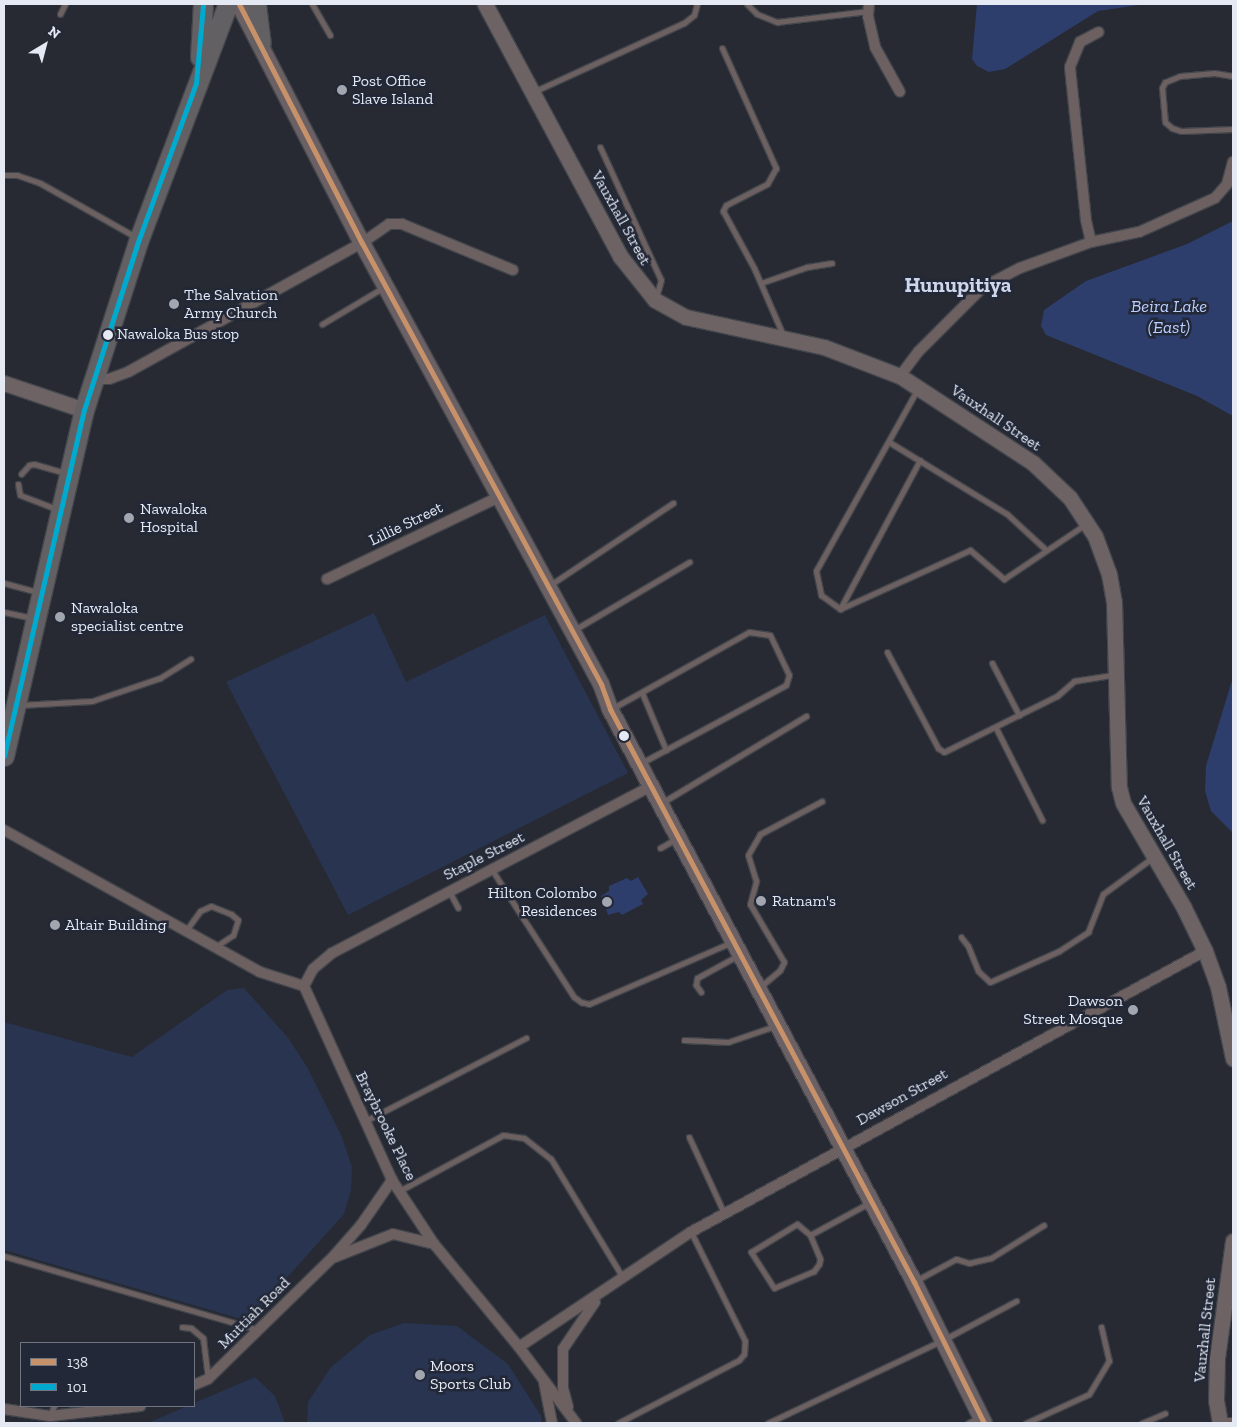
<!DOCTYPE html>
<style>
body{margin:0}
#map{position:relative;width:1237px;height:1427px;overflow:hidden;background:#272a32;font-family:"Zilla Slab",serif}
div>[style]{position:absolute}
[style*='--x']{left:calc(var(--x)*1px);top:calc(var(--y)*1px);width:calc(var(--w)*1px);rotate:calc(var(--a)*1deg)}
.green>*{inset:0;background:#283450}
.water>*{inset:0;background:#2d3e6d}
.roads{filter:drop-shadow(1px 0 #42464c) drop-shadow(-1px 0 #42464c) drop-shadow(0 1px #42464c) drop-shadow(0 -1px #42464c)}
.lane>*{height:5px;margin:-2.5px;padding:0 2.5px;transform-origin:2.5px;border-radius:2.5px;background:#6d6060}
.street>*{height:10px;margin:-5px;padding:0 5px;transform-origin:5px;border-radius:5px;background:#6d6060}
.secondary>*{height:15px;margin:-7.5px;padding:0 7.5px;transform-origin:7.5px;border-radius:7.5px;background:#6e6364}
.primary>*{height:16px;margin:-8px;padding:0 8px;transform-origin:8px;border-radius:8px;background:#6b6165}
.highway>*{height:19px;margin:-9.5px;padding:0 9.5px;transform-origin:9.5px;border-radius:9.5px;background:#636063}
.bus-1>*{height:5px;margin:-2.5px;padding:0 2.5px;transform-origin:2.5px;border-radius:2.5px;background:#c7916a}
.bus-2>*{height:5px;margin:-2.5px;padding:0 2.5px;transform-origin:2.5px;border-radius:2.5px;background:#00a9ce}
.dots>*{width:14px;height:14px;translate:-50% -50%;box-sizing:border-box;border:2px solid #222837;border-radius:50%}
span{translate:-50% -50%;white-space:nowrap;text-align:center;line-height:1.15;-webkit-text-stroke:5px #222837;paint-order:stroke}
.bus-label{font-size:15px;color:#e4e9f3}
.left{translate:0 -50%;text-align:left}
.poi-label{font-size:16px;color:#e4e9f3}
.right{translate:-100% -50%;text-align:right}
.street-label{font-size:16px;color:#e4e9f3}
.water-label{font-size:18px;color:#baceff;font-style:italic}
.district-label{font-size:21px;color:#cdd6ea;font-weight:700}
.frame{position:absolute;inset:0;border:5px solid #e4e9f3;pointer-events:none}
.legend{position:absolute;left:20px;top:1342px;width:175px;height:65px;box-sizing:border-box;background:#222837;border:1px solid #707582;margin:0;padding:6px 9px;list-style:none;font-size:15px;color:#e4e9f3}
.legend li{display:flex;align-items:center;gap:10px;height:25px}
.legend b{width:25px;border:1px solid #707582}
.north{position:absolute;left:20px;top:20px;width:50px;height:50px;-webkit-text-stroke:4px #222837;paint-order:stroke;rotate:37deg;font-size:14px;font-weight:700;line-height:20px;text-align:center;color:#e4e9f3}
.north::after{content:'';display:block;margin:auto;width:18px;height:22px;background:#e4e9f3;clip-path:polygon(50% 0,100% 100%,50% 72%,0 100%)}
</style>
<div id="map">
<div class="green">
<div style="clip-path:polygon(374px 613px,406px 682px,545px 615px,628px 773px,348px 915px,226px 682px)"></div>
<div style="clip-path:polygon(244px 988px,289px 1039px,307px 1067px,342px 1137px,352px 1167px,351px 1190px,344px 1214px,248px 1321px,4px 1250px,4px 1022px,132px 1057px,227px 990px)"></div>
<div style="clip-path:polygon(404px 1323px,457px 1326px,508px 1364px,541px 1416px,542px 1423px,307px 1423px,308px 1402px,331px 1367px,370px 1335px)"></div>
<div style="clip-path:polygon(255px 1377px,275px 1396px,285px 1423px,148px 1423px)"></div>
</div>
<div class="water">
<div style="clip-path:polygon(977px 4px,1146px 4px,1098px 11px,1005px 69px,989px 72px,977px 66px,972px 59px)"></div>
<div style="clip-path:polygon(1233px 221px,1233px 416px,1197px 396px,1046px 335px,1041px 326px,1044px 310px,1086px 281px,1187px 244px)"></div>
<div style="clip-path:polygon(1233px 677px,1233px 833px,1211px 811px,1205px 791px,1206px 766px)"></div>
<div style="clip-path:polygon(638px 877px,648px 894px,641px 900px,643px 904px,622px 915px,619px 912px,608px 915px,601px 896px,609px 891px,609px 886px,627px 878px,631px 881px)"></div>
</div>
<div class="roads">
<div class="lane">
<div style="--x:312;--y:4;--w:36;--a:60"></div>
<div style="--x:747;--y:4;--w:14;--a:45"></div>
<div style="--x:757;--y:14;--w:22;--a:22"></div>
<div style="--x:777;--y:22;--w:92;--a:-6.9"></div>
<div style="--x:60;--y:14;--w:11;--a:-63"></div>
<div style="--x:722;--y:48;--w:132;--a:65.8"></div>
<div style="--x:776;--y:168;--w:18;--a:119"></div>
<div style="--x:767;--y:184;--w:46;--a:152.9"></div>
<div style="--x:726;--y:205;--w:7;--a:117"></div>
<div style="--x:723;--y:211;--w:65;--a:61.5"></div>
<div style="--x:754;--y:268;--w:73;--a:66.6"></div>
<div style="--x:1233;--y:76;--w:19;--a:-171"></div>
<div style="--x:1214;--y:73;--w:34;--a:175"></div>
<div style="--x:1180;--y:76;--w:16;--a:158"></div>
<div style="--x:1165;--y:82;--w:7;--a:117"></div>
<div style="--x:1162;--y:88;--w:34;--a:85"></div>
<div style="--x:1165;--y:122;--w:9;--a:41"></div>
<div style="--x:1172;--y:128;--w:9;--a:18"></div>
<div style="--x:1181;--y:131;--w:52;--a:-2.2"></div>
<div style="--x:533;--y:92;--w:166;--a:-24.6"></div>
<div style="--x:684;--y:23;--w:13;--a:-39"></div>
<div style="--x:694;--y:15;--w:11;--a:-75"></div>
<div style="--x:600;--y:147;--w:146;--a:65.4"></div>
<div style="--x:661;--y:280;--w:18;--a:106"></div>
<div style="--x:4;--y:175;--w:13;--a:0"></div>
<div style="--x:17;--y:175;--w:24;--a:19"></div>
<div style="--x:40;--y:183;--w:110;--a:29.4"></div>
<div style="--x:761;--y:283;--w:49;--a:-19.2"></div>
<div style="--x:807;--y:267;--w:25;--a:-9"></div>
<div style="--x:322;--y:324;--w:72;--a:-30.8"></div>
<div style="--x:917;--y:390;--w:207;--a:119.2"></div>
<div style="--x:816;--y:571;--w:25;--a:78"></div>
<div style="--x:821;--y:595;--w:24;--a:36"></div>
<div style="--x:840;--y:609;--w:169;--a:-61.8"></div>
<div style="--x:889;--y:442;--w:138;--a:31.4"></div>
<div style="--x:1007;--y:514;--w:53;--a:42.7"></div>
<div style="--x:21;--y:474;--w:12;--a:-48"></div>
<div style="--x:29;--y:465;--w:5;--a:-11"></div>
<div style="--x:34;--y:464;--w:33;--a:16"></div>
<div style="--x:18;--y:484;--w:11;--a:80"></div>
<div style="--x:20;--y:495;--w:40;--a:21"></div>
<div style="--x:4;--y:583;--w:34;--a:15"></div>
<div style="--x:550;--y:585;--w:148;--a:-33.7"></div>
<div style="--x:840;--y:609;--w:143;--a:-24.4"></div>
<div style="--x:970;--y:550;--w:45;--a:40.5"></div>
<div style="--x:1004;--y:579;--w:99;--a:-33.9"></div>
<div style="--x:4;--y:612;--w:29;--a:12"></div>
<div style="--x:574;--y:630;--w:134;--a:-30.6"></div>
<div style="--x:887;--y:652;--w:109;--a:62"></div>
<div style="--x:938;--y:748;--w:7;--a:34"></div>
<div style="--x:944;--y:752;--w:126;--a:-26.4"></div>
<div style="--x:1057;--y:696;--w:23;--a:-41"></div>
<div style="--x:1074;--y:681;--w:39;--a:-9"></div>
<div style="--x:992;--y:663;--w:59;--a:62.6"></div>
<div style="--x:642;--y:693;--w:62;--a:67.2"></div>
<div style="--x:20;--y:705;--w:72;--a:-3.2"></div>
<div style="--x:92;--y:701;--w:72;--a:-18.7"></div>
<div style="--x:160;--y:678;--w:36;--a:-32"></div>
<div style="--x:613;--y:708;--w:156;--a:-29.2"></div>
<div style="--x:749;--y:632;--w:21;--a:8"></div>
<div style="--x:770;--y:635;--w:44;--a:64.6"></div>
<div style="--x:789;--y:675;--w:10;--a:107"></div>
<div style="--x:786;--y:685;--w:165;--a:151.7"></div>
<div style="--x:996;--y:728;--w:103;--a:63.4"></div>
<div style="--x:663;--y:802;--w:167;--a:-31"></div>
<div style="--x:660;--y:848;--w:20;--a:-30"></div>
<div style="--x:492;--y:870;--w:151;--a:57.2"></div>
<div style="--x:574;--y:997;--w:9;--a:36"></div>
<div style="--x:581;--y:1002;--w:8;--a:14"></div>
<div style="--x:589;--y:1004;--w:156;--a:-23.4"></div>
<div style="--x:449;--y:891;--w:19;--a:62"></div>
<div style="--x:187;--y:929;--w:22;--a:-54"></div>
<div style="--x:200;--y:911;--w:12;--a:-24"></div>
<div style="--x:211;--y:906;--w:22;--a:22"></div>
<div style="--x:231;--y:914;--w:9;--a:41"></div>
<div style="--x:238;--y:920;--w:16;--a:108"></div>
<div style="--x:233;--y:935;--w:22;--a:146"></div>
<div style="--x:961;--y:937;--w:11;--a:52"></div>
<div style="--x:968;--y:946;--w:27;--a:68"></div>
<div style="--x:978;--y:971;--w:16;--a:43"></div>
<div style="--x:990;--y:982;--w:76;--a:-24.2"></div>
<div style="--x:1059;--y:951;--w:35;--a:-33"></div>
<div style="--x:1088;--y:932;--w:41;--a:-68.5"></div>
<div style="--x:1103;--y:894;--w:61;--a:-36.3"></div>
<div style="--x:760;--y:987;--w:26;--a:-40"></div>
<div style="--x:780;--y:970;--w:9;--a:-63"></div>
<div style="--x:784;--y:962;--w:67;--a:-120.4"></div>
<div style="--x:750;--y:904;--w:24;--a:-75"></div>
<div style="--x:756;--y:881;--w:27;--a:-107"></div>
<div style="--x:748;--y:855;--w:24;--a:-60"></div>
<div style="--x:760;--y:834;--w:70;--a:-28"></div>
<div style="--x:701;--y:992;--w:9;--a:-126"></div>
<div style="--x:696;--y:985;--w:7;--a:-82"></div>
<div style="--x:697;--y:978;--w:46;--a:-28.8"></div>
<div style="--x:684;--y:1040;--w:44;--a:2.6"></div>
<div style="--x:728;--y:1042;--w:50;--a:-18.8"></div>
<div style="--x:367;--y:1120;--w:179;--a:-27.3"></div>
<div style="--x:689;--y:1137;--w:84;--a:65.3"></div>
<div style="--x:401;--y:1190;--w:116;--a:-28.3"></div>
<div style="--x:503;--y:1135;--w:21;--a:8"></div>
<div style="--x:524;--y:1138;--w:34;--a:38"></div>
<div style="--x:551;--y:1159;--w:139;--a:58.8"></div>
<div style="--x:797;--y:1224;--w:17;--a:40"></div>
<div style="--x:810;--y:1235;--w:26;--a:67"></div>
<div style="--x:820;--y:1259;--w:5;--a:101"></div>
<div style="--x:819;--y:1264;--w:9;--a:126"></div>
<div style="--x:814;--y:1271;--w:43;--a:157"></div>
<div style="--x:774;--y:1288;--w:43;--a:-122.6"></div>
<div style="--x:751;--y:1252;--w:54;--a:-31.3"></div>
<div style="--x:810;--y:1235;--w:67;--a:-28.5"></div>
<div style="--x:4;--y:1256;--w:265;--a:16.2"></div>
<div style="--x:917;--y:1280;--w:44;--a:-28.3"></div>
<div style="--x:956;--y:1259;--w:14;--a:17"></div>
<div style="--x:969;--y:1263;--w:23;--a:-13"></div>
<div style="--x:991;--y:1258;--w:62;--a:-31.9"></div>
<div style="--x:182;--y:1327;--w:9;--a:6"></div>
<div style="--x:191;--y:1328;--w:16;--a:40"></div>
<div style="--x:203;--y:1338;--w:41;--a:83"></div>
<div style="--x:50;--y:1415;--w:10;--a:-66"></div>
<div style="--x:1220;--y:1420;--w:13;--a:0"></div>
<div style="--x:618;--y:1423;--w:136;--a:-27.5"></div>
<div style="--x:739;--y:1360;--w:8;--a:-50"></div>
<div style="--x:744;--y:1354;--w:13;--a:-86"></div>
<div style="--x:745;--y:1341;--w:122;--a:-116.4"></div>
<div style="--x:768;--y:1423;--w:194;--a:-25.4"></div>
<div style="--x:943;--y:1340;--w:83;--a:-28.1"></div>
<div style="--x:968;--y:1423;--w:11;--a:-27"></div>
<div style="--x:1026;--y:1423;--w:69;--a:-24.7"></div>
<div style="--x:1089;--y:1394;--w:39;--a:-59"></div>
<div style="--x:1109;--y:1361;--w:35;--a:-103"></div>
<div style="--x:1142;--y:1423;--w:25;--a:-23"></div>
</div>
<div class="street">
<div style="--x:869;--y:4;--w:12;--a:95"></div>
<div style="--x:868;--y:16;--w:32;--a:77"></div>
<div style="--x:875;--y:47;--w:51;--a:60.9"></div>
<div style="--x:1091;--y:242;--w:23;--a:-103"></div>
<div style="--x:1086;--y:220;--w:154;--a:-96"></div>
<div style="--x:1070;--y:67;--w:27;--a:-68"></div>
<div style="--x:1080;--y:42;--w:21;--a:-28"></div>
<div style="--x:900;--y:376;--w:31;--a:-53"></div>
<div style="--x:919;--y:351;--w:91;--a:-45"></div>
<div style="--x:983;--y:287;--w:42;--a:-27.2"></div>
<div style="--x:1020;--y:268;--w:76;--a:-20.1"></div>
<div style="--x:1091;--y:242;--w:49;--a:-11.8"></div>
<div style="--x:1139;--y:232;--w:83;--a:-24.1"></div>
<div style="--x:1215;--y:198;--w:18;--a:-49"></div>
<div style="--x:1227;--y:184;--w:23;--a:-75"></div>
<div style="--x:94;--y:379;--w:15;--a:0"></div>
<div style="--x:109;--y:379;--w:20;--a:-20"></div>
<div style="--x:128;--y:372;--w:267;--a:-28.9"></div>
<div style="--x:362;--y:243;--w:33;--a:-35"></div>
<div style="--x:389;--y:224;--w:13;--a:0"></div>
<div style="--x:402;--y:224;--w:120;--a:22.5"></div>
<div style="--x:327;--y:579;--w:191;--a:-25.5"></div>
<div style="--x:4;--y:830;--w:293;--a:29"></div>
<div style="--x:260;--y:972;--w:46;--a:17.7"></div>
<div style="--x:335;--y:1257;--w:62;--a:-21.6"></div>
<div style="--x:393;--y:1234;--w:42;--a:13.7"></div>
<div style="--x:519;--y:1347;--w:207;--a:-33.8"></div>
<div style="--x:691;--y:1232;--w:586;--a:-28.67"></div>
<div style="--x:544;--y:1382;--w:42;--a:79"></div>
<div style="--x:194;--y:1385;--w:15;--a:-23"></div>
<div style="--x:208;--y:1379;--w:173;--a:-44.3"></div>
<div style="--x:332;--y:1258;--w:44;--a:-48.7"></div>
<div style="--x:361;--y:1225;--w:55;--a:-55.4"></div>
<div style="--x:568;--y:1407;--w:20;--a:-105"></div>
<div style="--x:563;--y:1388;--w:39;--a:-90"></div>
<div style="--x:563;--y:1349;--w:57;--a:-55.8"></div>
<div style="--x:4;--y:1409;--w:47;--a:8.7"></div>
<div style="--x:50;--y:1416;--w:91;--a:-6.3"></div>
<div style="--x:576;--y:1423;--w:95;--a:-126.9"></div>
<div style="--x:519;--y:1347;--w:134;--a:-129.5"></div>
<div style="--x:434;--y:1244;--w:77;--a:-123.3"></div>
<div style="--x:392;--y:1180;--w:213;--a:-114.4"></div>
<div style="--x:304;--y:986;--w:19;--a:-62"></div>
<div style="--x:313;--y:969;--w:25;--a:-40"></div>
<div style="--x:332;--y:953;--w:360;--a:-27.6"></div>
</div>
<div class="secondary">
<div style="--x:485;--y:4;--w:286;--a:61.8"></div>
<div style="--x:620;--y:256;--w:56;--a:51.5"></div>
<div style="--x:655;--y:300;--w:35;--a:29"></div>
<div style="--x:686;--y:317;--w:141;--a:12.3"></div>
<div style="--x:824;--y:347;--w:81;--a:20.9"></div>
<div style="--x:900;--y:376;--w:159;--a:33.2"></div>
<div style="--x:1033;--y:463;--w:51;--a:43.4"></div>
<div style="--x:1070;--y:498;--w:45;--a:56.7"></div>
<div style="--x:1095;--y:536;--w:40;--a:69.8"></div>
<div style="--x:1109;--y:574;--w:28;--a:80"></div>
<div style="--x:1114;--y:602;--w:185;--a:88.5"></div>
<div style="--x:1119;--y:787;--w:16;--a:76"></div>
<div style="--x:1123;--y:803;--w:121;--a:59.8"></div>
<div style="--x:1184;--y:908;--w:48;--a:64"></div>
<div style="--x:1205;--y:951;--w:38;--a:70"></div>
<div style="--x:1218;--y:987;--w:73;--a:78.1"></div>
<div style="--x:4;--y:383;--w:84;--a:18.6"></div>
<div style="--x:1220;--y:1423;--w:23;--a:-100"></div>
<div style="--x:1216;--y:1400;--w:42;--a:-88.6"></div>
<div style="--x:1217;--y:1358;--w:118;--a:-82.2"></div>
</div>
<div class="primary">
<div style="--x:239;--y:4;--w:269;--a:62.8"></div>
<div style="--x:362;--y:243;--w:502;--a:61.54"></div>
<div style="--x:601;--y:684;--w:27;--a:70"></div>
<div style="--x:610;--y:709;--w:649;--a:62.05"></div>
<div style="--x:914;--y:1282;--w:157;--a:63.6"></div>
</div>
<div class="highway">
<div style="--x:256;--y:4;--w:39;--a:83"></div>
<div style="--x:200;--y:57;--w:53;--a:-86.8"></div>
<div style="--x:4;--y:756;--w:355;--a:-77"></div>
<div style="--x:84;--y:410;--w:180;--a:-72.2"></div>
<div style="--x:139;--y:239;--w:251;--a:-69.3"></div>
</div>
</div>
<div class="bus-1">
<div style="--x:239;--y:4;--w:269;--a:62.8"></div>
<div style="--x:362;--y:243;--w:502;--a:61.54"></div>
<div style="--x:601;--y:684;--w:27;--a:70"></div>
<div style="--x:610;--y:709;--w:649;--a:62.05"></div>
<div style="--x:914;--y:1282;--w:157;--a:63.6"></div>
</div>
<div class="bus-2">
<div style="--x:4;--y:756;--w:355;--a:-77"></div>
<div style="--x:84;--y:410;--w:180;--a:-72.2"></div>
<div style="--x:139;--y:239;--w:166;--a:-69.9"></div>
<div style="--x:196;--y:83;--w:79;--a:-84.9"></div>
</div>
<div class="dots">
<div style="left:342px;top:90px;background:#a2a6af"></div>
<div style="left:174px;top:304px;background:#a2a6af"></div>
<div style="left:108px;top:335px;background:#e4e9f3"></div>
<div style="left:129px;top:518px;background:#a2a6af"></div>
<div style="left:60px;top:617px;background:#a2a6af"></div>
<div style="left:624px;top:736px;background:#e4e9f3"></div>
<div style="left:761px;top:901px;background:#a2a6af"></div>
<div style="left:607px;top:902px;background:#a2a6af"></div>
<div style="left:55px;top:925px;background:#a2a6af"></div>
<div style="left:1133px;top:1010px;background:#a2a6af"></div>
<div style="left:420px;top:1375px;background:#a2a6af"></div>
</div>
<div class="bus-label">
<span class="left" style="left:117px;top:335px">Nawaloka Bus stop</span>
</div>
<div class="poi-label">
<span class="left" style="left:352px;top:90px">Post Office<br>Slave Island</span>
<span class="left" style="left:184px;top:304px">The Salvation<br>Army Church</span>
<span class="left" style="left:140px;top:518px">Nawaloka<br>Hospital</span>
<span class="left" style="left:71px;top:617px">Nawaloka<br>specialist centre</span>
<span class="right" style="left:597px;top:902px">Hilton Colombo<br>Residences</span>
<span class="left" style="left:772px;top:901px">Ratnam's</span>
<span class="left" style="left:65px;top:925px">Altair Building</span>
<span class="right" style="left:1123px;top:1010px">Dawson<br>Street Mosque</span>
<span class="left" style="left:430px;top:1375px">Moors<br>Sports Club</span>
</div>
<div class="street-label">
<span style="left:621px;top:218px;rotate:61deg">Vauxhall Street</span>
<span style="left:996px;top:418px;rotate:34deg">Vauxhall Street</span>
<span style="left:406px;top:524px;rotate:-26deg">Lillie Street</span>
<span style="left:1167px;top:843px;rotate:60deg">Vauxhall Street</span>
<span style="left:484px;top:856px;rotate:-27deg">Staple Street</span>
<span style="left:902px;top:1097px;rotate:-29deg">Dawson Street</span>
<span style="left:386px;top:1126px;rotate:64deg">Braybrooke Place</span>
<span style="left:254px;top:1313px;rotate:-45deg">Muttiah Road</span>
<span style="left:1205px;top:1330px;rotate:-84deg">Vauxhall Street</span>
</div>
<div class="water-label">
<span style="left:1169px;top:317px">Beira Lake<br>(East)</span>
</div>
<div class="district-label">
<span style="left:958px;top:285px">Hunupitiya</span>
</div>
<div class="frame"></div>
<ul class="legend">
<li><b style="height:6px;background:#c7916a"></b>138</li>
<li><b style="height:6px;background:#00a9ce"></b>101</li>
</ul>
<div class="north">N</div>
</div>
